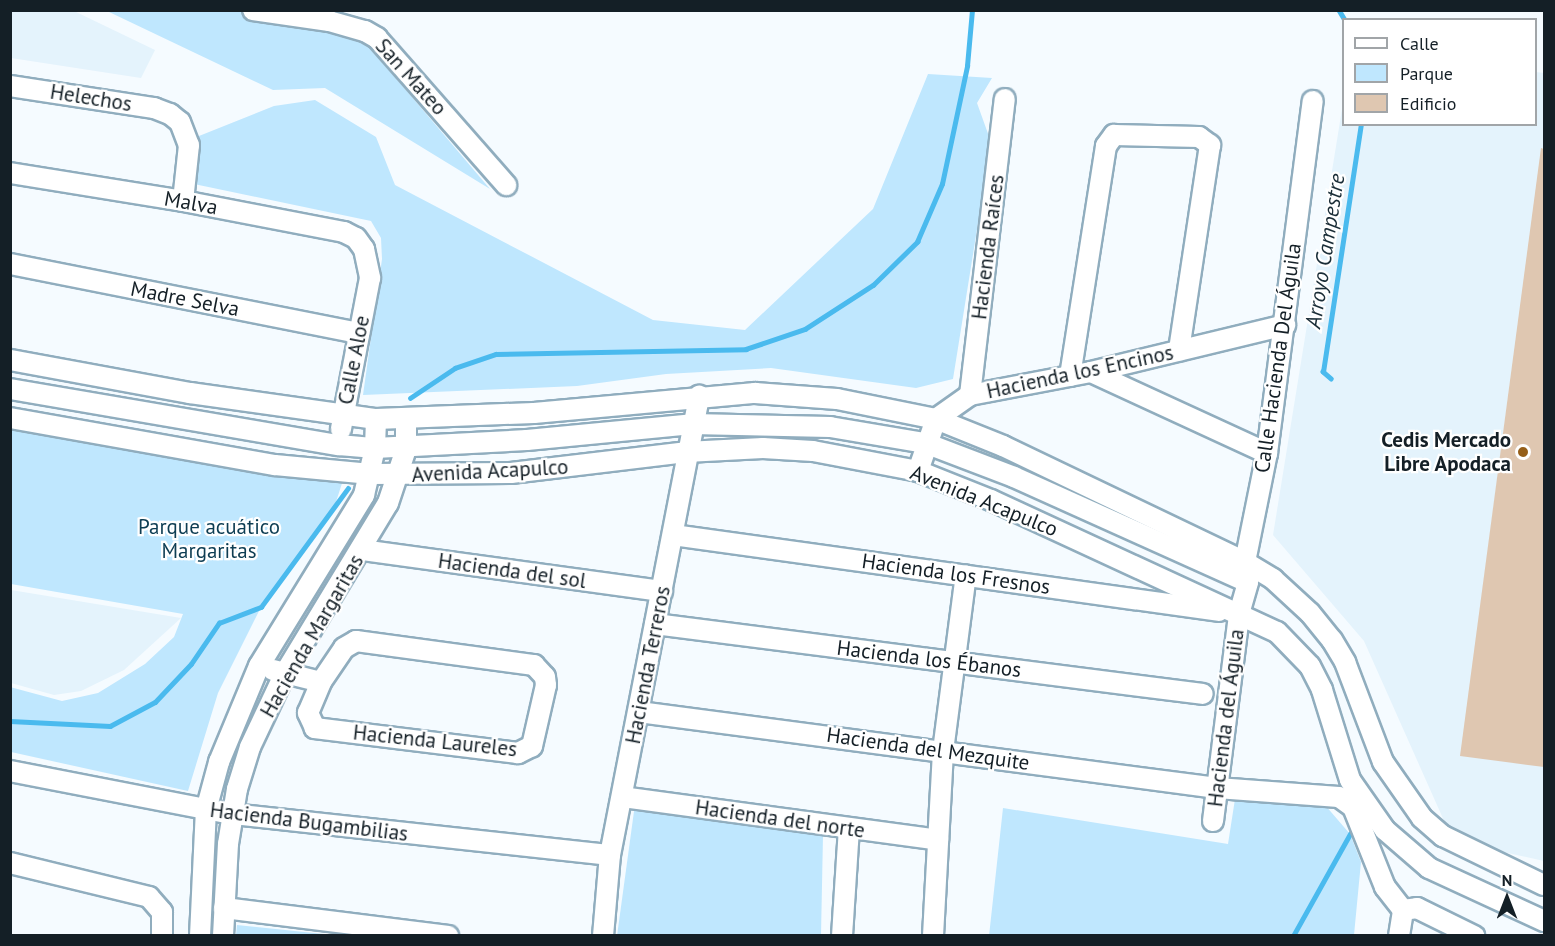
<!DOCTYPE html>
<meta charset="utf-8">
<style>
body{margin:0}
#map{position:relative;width:1555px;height:946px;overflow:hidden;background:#f5fbff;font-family:"PT Sans",sans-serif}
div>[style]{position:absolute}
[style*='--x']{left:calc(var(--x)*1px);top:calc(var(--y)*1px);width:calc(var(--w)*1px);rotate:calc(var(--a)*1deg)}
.built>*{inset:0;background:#e4f3fc}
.green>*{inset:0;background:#bfe7fe}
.stream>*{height:4.5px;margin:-2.25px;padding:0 2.25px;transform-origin:2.25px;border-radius:2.25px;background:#4abaee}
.building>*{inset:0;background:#dfc7b1}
.roads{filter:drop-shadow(2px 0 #90adbe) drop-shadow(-2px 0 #90adbe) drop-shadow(0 2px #90adbe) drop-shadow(0 -2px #90adbe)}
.minor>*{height:20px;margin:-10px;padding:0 10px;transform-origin:10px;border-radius:10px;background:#fff}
.dots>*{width:16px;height:16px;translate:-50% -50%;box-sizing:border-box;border:3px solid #fff;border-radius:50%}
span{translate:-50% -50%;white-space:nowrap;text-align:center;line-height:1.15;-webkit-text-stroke:4.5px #fff;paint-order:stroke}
.street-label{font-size:21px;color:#141f26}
.poi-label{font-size:21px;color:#141f26;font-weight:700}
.right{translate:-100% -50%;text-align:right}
.park-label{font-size:21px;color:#0d3d53}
.water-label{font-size:22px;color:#1a2d37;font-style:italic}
.frame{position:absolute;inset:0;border:12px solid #141f26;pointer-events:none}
.legend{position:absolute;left:1342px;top:18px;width:195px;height:108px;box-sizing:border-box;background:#fff;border:2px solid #a1a5a8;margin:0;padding:8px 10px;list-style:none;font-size:18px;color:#141f26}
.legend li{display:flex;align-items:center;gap:12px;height:30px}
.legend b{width:30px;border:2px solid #a1a5a8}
.north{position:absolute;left:1477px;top:868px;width:60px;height:60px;-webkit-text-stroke:4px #fff;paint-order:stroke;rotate:0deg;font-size:16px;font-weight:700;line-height:24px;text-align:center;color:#141f26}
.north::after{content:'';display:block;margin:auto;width:21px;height:27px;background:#141f26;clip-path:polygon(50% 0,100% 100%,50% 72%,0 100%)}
</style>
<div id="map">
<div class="built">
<div style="clip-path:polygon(10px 11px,74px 11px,155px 50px,141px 78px,11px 58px)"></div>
<div style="clip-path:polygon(1536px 72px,1544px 73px,1544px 861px,1453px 841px,1364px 641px,1273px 535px,1343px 103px,1344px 124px,1536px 124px)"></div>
<div style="clip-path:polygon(10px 590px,11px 590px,181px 618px,124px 670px,81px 691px,54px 695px,11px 683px)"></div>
</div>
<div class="green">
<div style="clip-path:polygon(107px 11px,237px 11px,355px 30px,490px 189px,325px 88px,273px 90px)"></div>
<div style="clip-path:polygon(928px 74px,992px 78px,977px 103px,991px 142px,953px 379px,916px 388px,771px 368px,666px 374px,577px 386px,363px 395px,382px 259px,381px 238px,371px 221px,194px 184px,199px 136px,274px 106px,315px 100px,376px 137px,395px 185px,653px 320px,745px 330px,873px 209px)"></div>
<div style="clip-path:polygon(11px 426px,345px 474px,335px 505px,261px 607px,218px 693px,188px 791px,11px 752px,10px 687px,62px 701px,98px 693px,145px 664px,174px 637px,183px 614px,11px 584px)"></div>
<div style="clip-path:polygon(1235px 799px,1325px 805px,1350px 834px,1361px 862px,1354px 935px,989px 936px,1003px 808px,1228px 844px)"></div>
<div style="clip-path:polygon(635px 804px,823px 835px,821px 935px,617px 936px)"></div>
<div style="clip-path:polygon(237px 925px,333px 935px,236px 935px)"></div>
</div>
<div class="stream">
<div style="--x:1339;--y:10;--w:12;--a:59"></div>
<div style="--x:1331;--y:379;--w:11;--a:-139"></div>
<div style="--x:1323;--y:372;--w:251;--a:-81.3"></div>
<div style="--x:410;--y:398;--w:54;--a:-33.7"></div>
<div style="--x:455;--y:368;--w:43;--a:-18.9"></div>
<div style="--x:496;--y:354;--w:250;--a:-1.1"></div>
<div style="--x:746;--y:349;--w:62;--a:-18.7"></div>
<div style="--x:805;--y:329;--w:81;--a:-32.9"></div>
<div style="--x:873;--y:285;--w:62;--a:-44.3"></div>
<div style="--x:917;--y:242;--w:63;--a:-66.7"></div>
<div style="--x:942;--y:184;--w:121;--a:-78"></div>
<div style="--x:967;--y:66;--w:56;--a:-84.9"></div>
<div style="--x:10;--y:721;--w:100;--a:2.9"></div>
<div style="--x:110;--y:726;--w:51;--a:-28.1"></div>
<div style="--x:155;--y:702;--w:52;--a:-46.5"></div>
<div style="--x:191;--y:664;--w:50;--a:-55.7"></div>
<div style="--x:219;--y:623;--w:45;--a:-20.9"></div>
<div style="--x:261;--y:607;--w:147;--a:-53.8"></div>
<div style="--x:1293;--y:936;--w:117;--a:-60.8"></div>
</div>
<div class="building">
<div style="clip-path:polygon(1541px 148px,1544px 149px,1544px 767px,1460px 756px)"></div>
</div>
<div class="roads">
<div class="minor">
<div style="--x:253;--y:10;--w:77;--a:8.2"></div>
<div style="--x:329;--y:21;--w:37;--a:16"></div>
<div style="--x:365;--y:31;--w:14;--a:30"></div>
<div style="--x:377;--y:38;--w:196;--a:48.7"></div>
<div style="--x:10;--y:86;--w:146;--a:8.7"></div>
<div style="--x:154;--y:108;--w:17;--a:21"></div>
<div style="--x:170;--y:114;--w:13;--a:39"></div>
<div style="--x:180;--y:122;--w:25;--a:69"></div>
<div style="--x:189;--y:145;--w:56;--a:96.1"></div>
<div style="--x:10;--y:173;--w:175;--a:9.2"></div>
<div style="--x:183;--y:201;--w:164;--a:10.9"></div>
<div style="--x:344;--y:232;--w:13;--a:27"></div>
<div style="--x:356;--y:238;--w:14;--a:54"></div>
<div style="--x:364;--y:249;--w:30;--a:78"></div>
<div style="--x:370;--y:278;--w:154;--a:100.9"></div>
<div style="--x:10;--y:264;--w:356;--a:11.2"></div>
<div style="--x:10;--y:360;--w:183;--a:10.4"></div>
<div style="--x:190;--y:393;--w:188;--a:8"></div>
<div style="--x:376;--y:419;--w:158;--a:-2.2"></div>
<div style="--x:534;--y:413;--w:222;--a:-5.2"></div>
<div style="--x:755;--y:393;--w:82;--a:4.2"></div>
<div style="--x:837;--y:399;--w:101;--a:11.4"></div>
<div style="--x:936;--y:419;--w:72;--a:21.9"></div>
<div style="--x:1003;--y:446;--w:268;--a:25.6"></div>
<div style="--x:1245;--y:562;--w:33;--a:31"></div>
<div style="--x:1273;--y:579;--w:50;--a:42.6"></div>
<div style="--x:1310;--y:613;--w:35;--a:51"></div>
<div style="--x:1332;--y:640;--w:26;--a:59"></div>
<div style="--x:1345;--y:662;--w:107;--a:69.2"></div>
<div style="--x:1383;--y:762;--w:68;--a:55.1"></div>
<div style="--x:1422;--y:818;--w:28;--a:41"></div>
<div style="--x:1443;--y:836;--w:112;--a:25.9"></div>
<div style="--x:1091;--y:372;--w:194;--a:24.7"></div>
<div style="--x:1070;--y:376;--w:233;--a:-81.1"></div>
<div style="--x:1106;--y:146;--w:14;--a:-54"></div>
<div style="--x:1114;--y:135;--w:85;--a:1.3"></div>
<div style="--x:1199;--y:137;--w:14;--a:36"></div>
<div style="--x:1210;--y:145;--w:208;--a:98.6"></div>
<div style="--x:10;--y:389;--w:334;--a:9.7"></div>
<div style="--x:339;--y:445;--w:36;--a:5"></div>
<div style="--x:375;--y:448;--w:152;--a:-3"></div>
<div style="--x:527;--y:440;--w:166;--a:-5.5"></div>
<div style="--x:692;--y:424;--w:138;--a:1.2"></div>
<div style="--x:830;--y:427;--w:96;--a:9.6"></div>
<div style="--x:925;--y:443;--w:95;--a:20.9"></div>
<div style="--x:1014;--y:477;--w:256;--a:24.2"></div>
<div style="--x:970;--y:395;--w:298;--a:-83.3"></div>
<div style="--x:10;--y:418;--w:269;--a:10.1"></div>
<div style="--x:275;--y:465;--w:96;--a:5.4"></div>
<div style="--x:371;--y:474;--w:140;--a:-0.4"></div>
<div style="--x:511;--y:473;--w:176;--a:-6.8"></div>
<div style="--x:686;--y:452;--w:77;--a:-3"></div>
<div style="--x:763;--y:448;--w:50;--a:3.4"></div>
<div style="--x:813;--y:451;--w:107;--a:10.8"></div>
<div style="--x:918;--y:471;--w:79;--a:21.7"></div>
<div style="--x:991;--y:500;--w:315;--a:24.8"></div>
<div style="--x:1277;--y:632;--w:47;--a:45.9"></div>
<div style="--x:1310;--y:666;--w:27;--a:63"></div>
<div style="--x:1322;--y:690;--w:94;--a:72.7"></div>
<div style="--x:1350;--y:780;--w:61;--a:55"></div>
<div style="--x:1385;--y:830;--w:58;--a:40.8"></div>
<div style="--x:1429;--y:868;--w:127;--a:24.7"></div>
<div style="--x:918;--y:471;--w:55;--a:-70.9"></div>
<div style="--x:936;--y:419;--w:42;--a:-35.2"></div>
<div style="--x:970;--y:395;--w:123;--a:-10.8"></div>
<div style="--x:1091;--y:372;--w:200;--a:-13.6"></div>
<div style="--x:673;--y:535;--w:551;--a:7.92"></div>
<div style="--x:362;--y:550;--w:303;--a:7.8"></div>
<div style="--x:655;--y:624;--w:552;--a:7.28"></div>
<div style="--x:356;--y:641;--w:180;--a:7.7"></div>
<div style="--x:534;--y:665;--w:16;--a:47"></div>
<div style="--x:545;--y:677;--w:8;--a:83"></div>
<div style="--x:546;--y:685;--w:63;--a:102.9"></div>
<div style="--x:532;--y:746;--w:16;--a:153"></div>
<div style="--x:518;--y:753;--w:205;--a:-173"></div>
<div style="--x:315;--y:728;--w:17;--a:-115"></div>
<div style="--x:308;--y:713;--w:34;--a:-67"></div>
<div style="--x:321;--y:682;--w:41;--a:-55.9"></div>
<div style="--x:344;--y:648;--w:14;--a:-30"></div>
<div style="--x:273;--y:670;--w:49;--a:14"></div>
<div style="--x:639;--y:712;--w:583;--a:7.49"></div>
<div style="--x:1217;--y:788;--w:122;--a:4.2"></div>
<div style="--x:1339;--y:797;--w:17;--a:36"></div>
<div style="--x:1353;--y:807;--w:86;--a:68.2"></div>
<div style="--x:1385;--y:887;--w:29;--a:52"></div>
<div style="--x:10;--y:771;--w:226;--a:11"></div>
<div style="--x:232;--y:814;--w:380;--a:6.2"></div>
<div style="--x:622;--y:797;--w:319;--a:7.7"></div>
<div style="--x:1213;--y:821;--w:209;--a:-82.8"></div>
<div style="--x:1239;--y:614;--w:33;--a:-74"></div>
<div style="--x:1248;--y:582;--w:20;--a:-99"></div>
<div style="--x:1245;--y:562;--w:111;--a:-78.6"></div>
<div style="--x:1267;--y:453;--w:355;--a:-82.6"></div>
<div style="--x:10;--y:863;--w:143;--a:13.7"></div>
<div style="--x:149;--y:897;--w:20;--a:49"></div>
<div style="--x:162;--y:912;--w:24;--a:90"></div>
<div style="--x:224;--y:908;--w:226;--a:7.1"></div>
<div style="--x:1403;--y:910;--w:14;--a:-8"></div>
<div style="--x:1417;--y:908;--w:64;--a:26.2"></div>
<div style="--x:200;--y:936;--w:126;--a:-87.3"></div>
<div style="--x:206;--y:810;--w:50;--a:-74.8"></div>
<div style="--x:219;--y:762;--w:104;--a:-67.4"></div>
<div style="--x:259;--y:666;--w:201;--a:-58.4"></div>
<div style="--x:364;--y:495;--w:48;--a:-76.8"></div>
<div style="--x:375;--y:448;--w:29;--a:-88"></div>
<div style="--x:223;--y:936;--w:92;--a:-86.9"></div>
<div style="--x:228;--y:844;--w:56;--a:-80.7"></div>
<div style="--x:237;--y:789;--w:44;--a:-72.8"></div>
<div style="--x:250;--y:747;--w:82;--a:-64.7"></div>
<div style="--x:285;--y:673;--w:199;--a:-58.8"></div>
<div style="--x:388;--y:503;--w:57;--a:-71.6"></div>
<div style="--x:406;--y:449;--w:31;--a:-90"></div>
<div style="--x:603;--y:936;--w:81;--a:-85.1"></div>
<div style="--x:610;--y:855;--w:468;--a:-79"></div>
<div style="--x:842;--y:936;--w:107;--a:-86.3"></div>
<div style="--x:933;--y:936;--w:185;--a:-86.9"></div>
<div style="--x:943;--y:751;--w:177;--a:-82.6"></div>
<div style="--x:1399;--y:936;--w:26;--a:-81"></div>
</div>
</div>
<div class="dots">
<div style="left:1523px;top:452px;background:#955e18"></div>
</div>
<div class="street-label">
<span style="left:411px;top:77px;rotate:48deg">San Mateo</span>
<span style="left:91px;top:98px;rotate:9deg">Helechos</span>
<span style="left:191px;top:203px;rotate:10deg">Malva</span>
<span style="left:988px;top:247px;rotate:-83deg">Hacienda Raíces</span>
<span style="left:185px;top:299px;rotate:11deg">Madre Selva</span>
<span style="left:1278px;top:358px;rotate:-82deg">Calle Hacienda Del Águila</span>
<span style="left:354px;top:360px;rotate:-79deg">Calle Aloe</span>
<span style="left:1080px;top:372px;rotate:-12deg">Hacienda los Encinos</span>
<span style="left:490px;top:471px;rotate:-3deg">Avenida Acapulco</span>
<span style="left:984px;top:501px;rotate:22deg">Avenida Acapulco</span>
<span style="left:512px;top:571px;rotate:8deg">Hacienda del sol</span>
<span style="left:956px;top:574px;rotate:8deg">Hacienda los Fresnos</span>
<span style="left:312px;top:636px;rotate:-60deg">Hacienda Margaritas</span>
<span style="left:929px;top:659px;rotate:7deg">Hacienda los Ébanos</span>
<span style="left:648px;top:665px;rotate:-79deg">Hacienda Terreros</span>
<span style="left:1226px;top:718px;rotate:-83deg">Hacienda del Águila</span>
<span style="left:435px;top:741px;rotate:6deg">Hacienda Laureles</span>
<span style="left:928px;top:749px;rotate:8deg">Hacienda del Mezquite</span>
<span style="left:780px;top:819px;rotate:8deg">Hacienda del norte</span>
<span style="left:309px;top:822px;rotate:7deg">Hacienda Bugambilias</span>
</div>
<div class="poi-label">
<span class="right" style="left:1511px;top:452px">Cedis Mercado<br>Libre Apodaca</span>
</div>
<div class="park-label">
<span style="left:209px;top:539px">Parque acuático<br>Margaritas</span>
</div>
<div class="water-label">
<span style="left:1325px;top:251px;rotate:-81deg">Arroyo Campestre</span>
</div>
<div class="frame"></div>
<ul class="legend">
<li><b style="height:8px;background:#fff"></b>Calle</li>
<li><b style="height:16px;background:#bfe7fe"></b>Parque</li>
<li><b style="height:16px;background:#dfc7b1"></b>Edificio</li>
</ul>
<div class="north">N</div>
</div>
